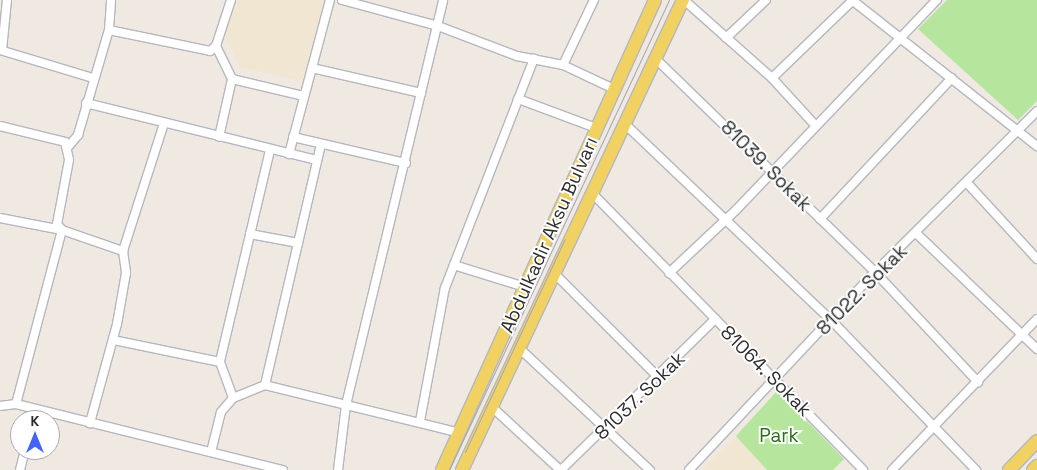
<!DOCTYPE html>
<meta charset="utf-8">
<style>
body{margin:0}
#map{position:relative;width:1037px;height:470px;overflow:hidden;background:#efe9e1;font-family:"Space Grotesk",sans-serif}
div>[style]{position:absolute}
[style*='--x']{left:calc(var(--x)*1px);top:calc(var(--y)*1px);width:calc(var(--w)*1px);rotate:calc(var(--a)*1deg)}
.education>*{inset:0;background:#f0e6d1}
.green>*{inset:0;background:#b6e59e}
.roads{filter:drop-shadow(1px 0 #b4b7c1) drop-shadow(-1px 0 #b4b7c1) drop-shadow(0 1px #b4b7c1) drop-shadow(0 -1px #b4b7c1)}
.minor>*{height:8px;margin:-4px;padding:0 4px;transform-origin:4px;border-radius:4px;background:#fff}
.primary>*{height:12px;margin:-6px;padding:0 6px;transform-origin:6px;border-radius:6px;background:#f2d163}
.tram>*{height:1px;margin:-0.5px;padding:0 0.5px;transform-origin:0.5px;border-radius:0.5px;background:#a3a6b8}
span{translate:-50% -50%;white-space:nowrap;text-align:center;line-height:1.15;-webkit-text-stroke:4px #fff;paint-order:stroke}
.street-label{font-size:19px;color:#2e2e2e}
.park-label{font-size:19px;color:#2c6e1b}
.north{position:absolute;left:10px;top:410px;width:50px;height:50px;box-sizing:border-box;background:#fff;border:1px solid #ababab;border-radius:50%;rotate:0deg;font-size:14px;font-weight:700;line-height:20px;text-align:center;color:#2e2e2e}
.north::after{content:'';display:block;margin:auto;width:18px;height:22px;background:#4264fb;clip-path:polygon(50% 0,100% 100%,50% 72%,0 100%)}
</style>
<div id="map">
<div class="education">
<div style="clip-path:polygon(233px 0,326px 0,301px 81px,240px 67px,224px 35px)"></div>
<div style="clip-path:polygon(736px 436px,767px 470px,701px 470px)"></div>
</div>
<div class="green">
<div style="clip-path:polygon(947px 0,1037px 0,1037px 101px,1018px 120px,918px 29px)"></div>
<div style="clip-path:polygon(777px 391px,844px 459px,833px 470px,767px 470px,736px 436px)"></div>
</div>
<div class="roads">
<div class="minor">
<div style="--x:342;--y:0;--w:99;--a:15.2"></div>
<div style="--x:438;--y:26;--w:85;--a:20.8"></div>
<div style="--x:517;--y:56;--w:47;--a:11.1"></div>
<div style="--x:563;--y:65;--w:56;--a:25.2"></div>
<div style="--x:684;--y:0;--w:118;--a:41.6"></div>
<div style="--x:772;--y:78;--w:65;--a:47.5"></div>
<div style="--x:852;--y:0;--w:236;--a:38.3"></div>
<div style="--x:109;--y:30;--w:103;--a:11.7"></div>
<div style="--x:210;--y:51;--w:8;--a:-40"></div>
<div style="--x:216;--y:46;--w:48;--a:-71.9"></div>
<div style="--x:726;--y:38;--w:55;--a:-43.5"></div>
<div style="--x:216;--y:46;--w:37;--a:64"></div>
<div style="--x:232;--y:79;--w:59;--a:102.6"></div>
<div style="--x:0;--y:50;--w:97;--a:16.8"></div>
<div style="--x:2;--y:50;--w:50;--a:-84.3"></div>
<div style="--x:656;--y:59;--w:305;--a:44.2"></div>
<div style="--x:875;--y:272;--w:151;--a:46.9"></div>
<div style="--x:563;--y:65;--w:72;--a:-64.5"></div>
<div style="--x:312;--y:68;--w:112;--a:12.9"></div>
<div style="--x:772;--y:78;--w:112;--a:-43.9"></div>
<div style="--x:232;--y:79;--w:74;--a:13.3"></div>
<div style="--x:518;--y:99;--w:83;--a:20.4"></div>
<div style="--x:86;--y:103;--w:238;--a:13.9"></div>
<div style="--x:625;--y:124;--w:284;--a:43.6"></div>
<div style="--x:831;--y:320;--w:209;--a:46"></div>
<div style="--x:0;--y:126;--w:67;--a:13.8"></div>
<div style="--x:65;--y:142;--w:18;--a:77"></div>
<div style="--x:69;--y:160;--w:65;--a:100.6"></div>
<div style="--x:57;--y:224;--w:8;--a:50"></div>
<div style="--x:62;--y:230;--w:65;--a:19"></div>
<div style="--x:123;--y:251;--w:22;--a:82"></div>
<div style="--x:126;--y:273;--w:52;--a:100"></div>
<div style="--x:117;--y:324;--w:103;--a:105.3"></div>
<div style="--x:293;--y:137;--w:116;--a:13"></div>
<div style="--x:68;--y:147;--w:16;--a:-50"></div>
<div style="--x:78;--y:135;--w:109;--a:-73.6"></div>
<div style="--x:109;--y:30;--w:30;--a:-86"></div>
<div style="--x:270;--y:150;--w:218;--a:103.3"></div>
<div style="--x:220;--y:362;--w:38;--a:70"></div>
<div style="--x:233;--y:398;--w:35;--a:-22"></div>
<div style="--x:265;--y:385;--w:246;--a:-76.9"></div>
<div style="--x:289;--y:154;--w:159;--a:-75.1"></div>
<div style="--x:968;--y:184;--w:102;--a:47.4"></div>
<div style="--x:593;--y:194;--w:386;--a:45.6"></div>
<div style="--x:0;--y:218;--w:63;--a:11"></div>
<div style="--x:62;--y:230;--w:180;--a:104.8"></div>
<div style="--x:820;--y:219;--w:193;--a:-46.9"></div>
<div style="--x:250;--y:234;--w:49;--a:10.6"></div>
<div style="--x:917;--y:234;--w:166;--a:43.8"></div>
<div style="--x:123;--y:251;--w:134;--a:-72.2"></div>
<div style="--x:454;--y:265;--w:74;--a:17.2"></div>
<div style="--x:554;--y:273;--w:147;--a:45"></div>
<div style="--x:669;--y:273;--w:92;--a:-43.2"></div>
<div style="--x:736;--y:210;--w:291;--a:-46.3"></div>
<div style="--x:113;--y:340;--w:109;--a:11.6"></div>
<div style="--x:519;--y:348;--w:179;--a:43"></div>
<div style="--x:265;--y:385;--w:201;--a:13.8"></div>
<div style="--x:0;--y:406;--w:16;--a:-7"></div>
<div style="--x:16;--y:404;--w:275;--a:13.9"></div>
<div style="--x:492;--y:407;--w:93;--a:42.8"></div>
<div style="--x:420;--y:421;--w:135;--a:-79.4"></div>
<div style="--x:445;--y:288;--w:246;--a:-68.8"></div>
<div style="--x:211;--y:452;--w:41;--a:-76"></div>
<div style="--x:221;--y:412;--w:18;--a:-49"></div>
<div style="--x:20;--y:470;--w:21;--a:-76"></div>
<div style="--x:338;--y:470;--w:65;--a:-83"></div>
<div style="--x:346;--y:405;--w:416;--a:-76.5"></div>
<div style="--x:561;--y:470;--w:216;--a:-44.4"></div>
<div style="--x:689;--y:470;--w:272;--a:-46.8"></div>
<div style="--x:875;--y:272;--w:228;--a:-44.8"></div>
<div style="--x:892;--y:470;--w:209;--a:-46.2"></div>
</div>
<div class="primary">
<div style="--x:442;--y:470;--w:516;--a:-65.62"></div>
<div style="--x:462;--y:470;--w:519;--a:-64.82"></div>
<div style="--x:1009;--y:470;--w:40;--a:-46"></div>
<div style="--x:1033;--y:470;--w:6;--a:-45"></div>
</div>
</div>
<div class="tram">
<div style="--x:465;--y:452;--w:235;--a:-64.9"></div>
<div style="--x:449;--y:470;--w:519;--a:-64.92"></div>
</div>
<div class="street-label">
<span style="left:766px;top:166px;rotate:45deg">81039. Sokak</span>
<span style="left:549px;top:235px;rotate:-66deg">Abdulkadir Aksu Bulvarı</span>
<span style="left:862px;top:290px;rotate:-45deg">81022. Sokak</span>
<span style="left:766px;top:371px;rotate:45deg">81064. Sokak</span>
<span style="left:640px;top:396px;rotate:-44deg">81037. Sokak</span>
</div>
<div class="park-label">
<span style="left:779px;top:436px">Park</span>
</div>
<div class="north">K</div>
</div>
